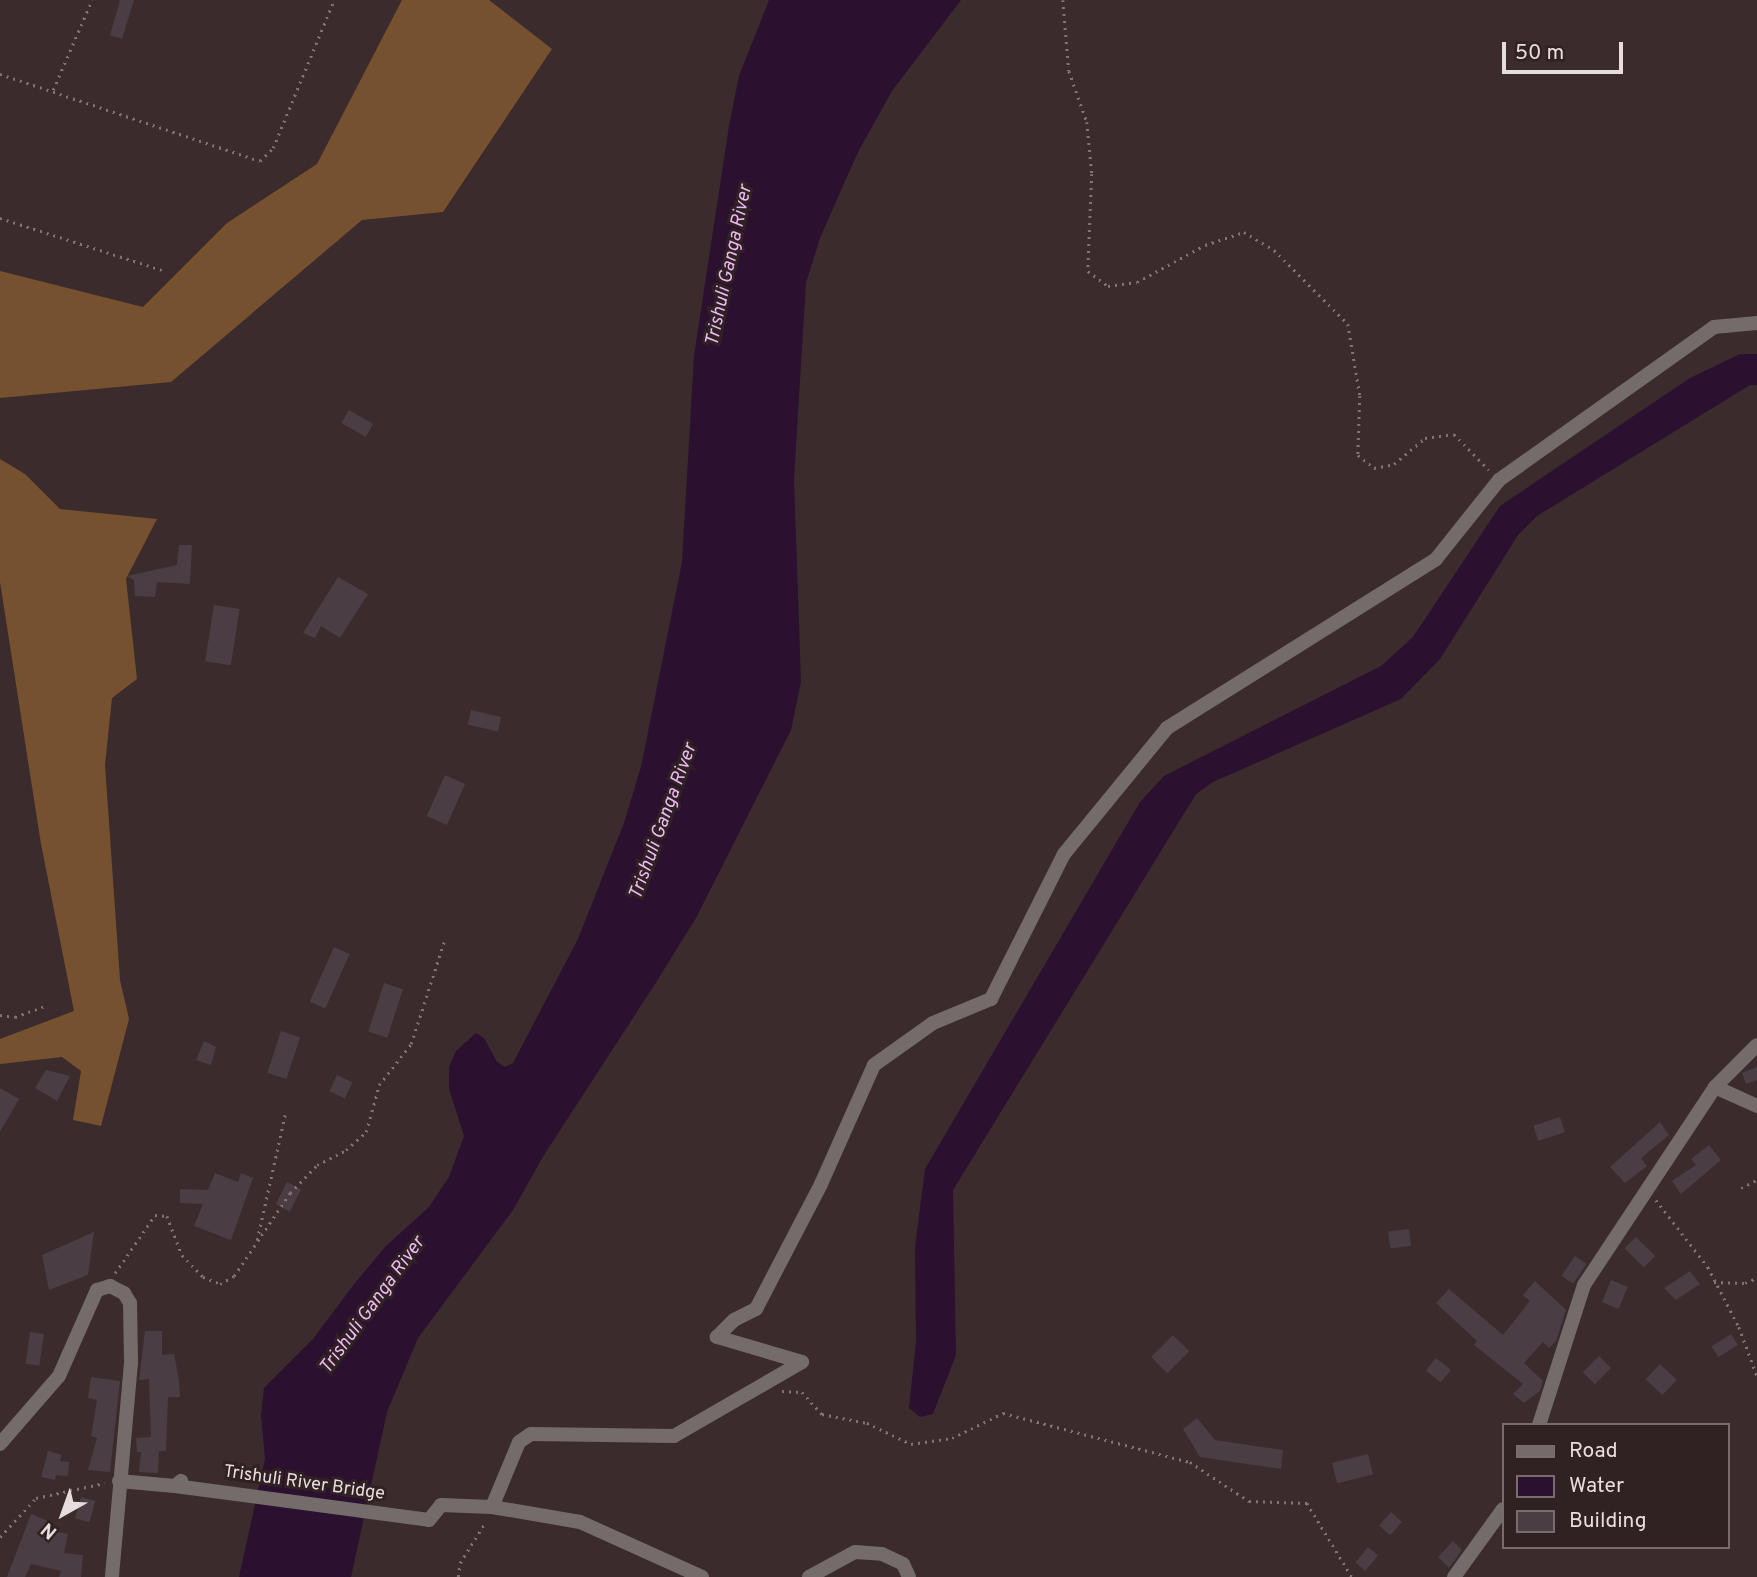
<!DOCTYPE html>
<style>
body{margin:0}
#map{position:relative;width:1757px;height:1577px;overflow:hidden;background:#3b2b2c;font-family:Overpass,sans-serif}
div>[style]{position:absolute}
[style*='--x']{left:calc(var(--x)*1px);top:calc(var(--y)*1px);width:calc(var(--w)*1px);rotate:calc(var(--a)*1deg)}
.forest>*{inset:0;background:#765130}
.water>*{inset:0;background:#2b1030}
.building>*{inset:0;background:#4b3d44;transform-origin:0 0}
.path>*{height:2.5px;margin-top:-1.25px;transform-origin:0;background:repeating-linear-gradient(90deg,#827475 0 2px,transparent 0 7px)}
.street>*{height:14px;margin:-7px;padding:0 7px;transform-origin:7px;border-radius:7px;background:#746c6a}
span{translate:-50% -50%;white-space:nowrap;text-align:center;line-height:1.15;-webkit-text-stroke:6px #302123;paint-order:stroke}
.street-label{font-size:18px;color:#e8ddde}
.water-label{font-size:19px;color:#ecb9f6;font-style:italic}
.legend{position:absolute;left:1502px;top:1423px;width:228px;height:126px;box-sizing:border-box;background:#302123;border:2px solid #7a6c6e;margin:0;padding:9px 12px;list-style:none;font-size:21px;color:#e8ddde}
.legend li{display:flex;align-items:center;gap:14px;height:35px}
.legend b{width:35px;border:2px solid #7a6c6e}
.north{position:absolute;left:28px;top:1479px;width:70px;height:70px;-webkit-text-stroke:5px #302123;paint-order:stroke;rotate:220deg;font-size:19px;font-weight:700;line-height:28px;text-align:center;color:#e8ddde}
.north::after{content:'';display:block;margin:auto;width:24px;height:32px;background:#e8ddde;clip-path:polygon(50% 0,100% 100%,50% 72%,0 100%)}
.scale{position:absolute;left:1502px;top:42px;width:121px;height:32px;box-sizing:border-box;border:4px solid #e8ddde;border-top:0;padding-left:9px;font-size:21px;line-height:24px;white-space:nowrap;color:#e8ddde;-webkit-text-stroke:5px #302123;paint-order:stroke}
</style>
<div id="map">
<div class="forest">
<div style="clip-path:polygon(402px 0,489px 0,552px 49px,443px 212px,362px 220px,171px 382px,0 398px,0 271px,143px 307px,227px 223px,317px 164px)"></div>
<div style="clip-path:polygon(0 459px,25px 474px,60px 509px,157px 519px,126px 579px,137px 679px,112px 698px,105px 765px,120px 980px,129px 1019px,101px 1126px,73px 1120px,81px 1071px,62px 1057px,0 1064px,0 1039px,74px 1011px,41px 844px,0 582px)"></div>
</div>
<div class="water">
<div style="clip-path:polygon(769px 0,961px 0,892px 91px,858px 152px,820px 238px,806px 283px,794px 479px,801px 682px,791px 730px,696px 918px,655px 984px,544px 1155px,513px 1210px,418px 1338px,387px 1412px,351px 1577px,239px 1577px,265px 1459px,261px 1415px,264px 1388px,313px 1339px,355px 1283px,386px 1246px,429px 1207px,449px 1177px,464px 1136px,449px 1089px,449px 1067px,456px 1051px,476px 1033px,484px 1038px,497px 1062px,505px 1067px,513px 1063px,578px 939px,624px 823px,641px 767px,682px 562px,694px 356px,729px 126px,739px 76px)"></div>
<div style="clip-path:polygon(1740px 354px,1757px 354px,1757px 385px,1750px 385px,1537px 516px,1518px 535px,1440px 659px,1401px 699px,1213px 782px,1196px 794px,953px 1190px,956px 1355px,933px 1414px,920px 1417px,909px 1408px,916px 1342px,915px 1247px,925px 1169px,1140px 802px,1164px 776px,1381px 666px,1413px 637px,1500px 506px,1690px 378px)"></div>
</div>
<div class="building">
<div style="clip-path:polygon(120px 0,134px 0,122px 39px,110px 35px)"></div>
<div style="left:349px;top:410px;width:28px;height:15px;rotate:30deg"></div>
<div style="clip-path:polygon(179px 545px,192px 545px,190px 584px,157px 582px,155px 597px,135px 596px,134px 580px,127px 576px,177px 565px)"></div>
<div style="clip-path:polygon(338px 577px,368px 594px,340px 638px,321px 626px,315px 638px,303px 633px)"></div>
<div style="left:214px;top:605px;width:26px;height:57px;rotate:9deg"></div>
<div style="left:471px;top:710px;width:31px;height:15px;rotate:13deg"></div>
<div style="left:445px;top:775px;width:22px;height:45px;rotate:24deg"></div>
<div style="left:334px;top:947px;width:17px;height:60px;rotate:24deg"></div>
<div style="left:384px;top:983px;width:20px;height:51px;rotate:18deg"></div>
<div style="left:281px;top:1031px;width:20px;height:44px;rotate:18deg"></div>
<div style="clip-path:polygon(204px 1041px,216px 1047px,211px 1065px,196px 1060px)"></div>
<div style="clip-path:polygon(1757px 1067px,1757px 1080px,1746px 1084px,1742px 1073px)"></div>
<div style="clip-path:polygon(46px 1070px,70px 1076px,57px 1101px,35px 1088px)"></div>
<div style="left:337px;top:1075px;width:17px;height:18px;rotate:25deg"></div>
<div style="clip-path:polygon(0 1088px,19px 1099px,0 1132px)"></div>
<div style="left:1560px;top:1117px;width:16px;height:28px;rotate:72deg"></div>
<div style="clip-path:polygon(1660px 1122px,1669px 1135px,1641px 1158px,1647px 1166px,1625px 1183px,1610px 1167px)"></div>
<div style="clip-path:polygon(1709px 1145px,1721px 1160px,1681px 1194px,1672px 1181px,1696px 1165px,1691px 1159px)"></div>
<div style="clip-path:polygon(215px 1173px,238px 1182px,241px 1173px,253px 1178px,231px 1240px,194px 1226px,203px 1204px,180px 1203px,180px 1189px,208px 1190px)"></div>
<div style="left:287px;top:1182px;width:16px;height:25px;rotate:27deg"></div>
<div style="left:1409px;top:1229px;width:17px;height:21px;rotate:83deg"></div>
<div style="clip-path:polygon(94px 1232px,88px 1275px,49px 1290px,42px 1255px)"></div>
<div style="left:1636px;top:1237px;width:27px;height:16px;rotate:45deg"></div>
<div style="left:1575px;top:1256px;width:14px;height:24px;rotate:34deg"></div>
<div style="clip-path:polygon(1690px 1271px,1700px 1284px,1676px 1300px,1664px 1288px)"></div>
<div style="left:1611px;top:1280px;width:18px;height:24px;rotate:22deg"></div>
<div style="clip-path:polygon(1535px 1281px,1566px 1310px,1556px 1341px,1549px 1348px,1543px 1342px,1524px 1363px,1543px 1381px,1540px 1391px,1524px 1403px,1513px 1394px,1523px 1384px,1474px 1345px,1477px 1341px,1436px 1303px,1449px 1289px,1503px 1335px,1530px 1301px,1523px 1295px)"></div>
<div style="clip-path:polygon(145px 1331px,162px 1331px,162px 1355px,174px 1354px,179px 1380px,180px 1397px,168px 1397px,166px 1451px,159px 1451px,158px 1473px,139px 1472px,141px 1452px,137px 1452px,136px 1438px,151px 1437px,149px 1379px,139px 1380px)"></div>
<div style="left:30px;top:1332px;width:14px;height:32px;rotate:8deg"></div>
<div style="left:1731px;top:1334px;width:13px;height:23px;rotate:58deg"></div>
<div style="left:1173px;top:1335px;width:23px;height:31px;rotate:45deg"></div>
<div style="left:1599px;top:1356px;width:17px;height:23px;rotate:45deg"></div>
<div style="left:1436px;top:1358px;width:19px;height:16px;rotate:39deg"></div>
<div style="left:1660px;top:1364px;width:23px;height:21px;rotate:43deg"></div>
<div style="clip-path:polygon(91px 1377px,120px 1381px,110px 1472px,88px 1470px,97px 1438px,91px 1436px,97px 1400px,88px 1398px)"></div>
<div style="clip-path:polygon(1197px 1418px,1215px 1440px,1283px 1450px,1281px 1469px,1200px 1457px,1183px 1429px)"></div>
<div style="clip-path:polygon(48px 1451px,62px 1455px,60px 1461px,69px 1462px,68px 1476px,56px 1475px,55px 1480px,41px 1477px)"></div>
<div style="left:1368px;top:1454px;width:21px;height:37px;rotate:76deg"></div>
<div style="left:81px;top:1497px;width:15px;height:22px;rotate:16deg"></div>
<div style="left:1391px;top:1512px;width:15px;height:18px;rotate:42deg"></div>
<div style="clip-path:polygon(31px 1514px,48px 1521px,45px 1529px,68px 1534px,64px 1553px,83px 1555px,81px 1577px,59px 1577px,61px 1571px,31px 1564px,25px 1577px,7px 1577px)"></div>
<div style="clip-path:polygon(1453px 1541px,1462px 1550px,1449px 1568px,1438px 1557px)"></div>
<div style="left:1368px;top:1547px;width:13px;height:20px;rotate:39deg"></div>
</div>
<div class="path">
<div style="--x:1063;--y:0;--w:71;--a:85.2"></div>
<div style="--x:1069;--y:71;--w:54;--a:70.6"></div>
<div style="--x:1087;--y:122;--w:52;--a:84.5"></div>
<div style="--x:1092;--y:174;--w:97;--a:92.4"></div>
<div style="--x:1088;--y:271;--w:25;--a:37"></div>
<div style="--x:1108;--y:286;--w:29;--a:-8"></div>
<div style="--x:1137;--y:282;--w:77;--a:-28.6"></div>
<div style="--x:1205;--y:245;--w:41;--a:-18.4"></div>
<div style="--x:1244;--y:232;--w:35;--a:31"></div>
<div style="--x:1274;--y:250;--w:105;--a:45"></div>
<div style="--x:1348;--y:324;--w:73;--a:80.5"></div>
<div style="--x:1360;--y:396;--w:59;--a:91.9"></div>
<div style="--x:1358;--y:455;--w:21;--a:39"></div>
<div style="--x:1374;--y:468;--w:20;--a:-11"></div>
<div style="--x:1394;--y:464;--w:40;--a:-40"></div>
<div style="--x:1425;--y:438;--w:29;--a:-8"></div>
<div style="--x:1454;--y:434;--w:50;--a:45.8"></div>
<div style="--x:0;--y:74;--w:274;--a:18.5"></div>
<div style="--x:260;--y:161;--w:18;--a:-45"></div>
<div style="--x:273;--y:148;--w:160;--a:-67.6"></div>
<div style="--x:53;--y:90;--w:98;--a:-66.6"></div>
<div style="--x:0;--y:218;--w:173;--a:17.8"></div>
<div style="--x:0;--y:1015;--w:15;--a:8"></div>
<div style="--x:15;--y:1017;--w:33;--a:-20"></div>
<div style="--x:1741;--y:1188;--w:18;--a:-27"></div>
<div style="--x:1656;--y:1200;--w:85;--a:52.2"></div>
<div style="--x:1708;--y:1267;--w:68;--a:62.7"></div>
<div style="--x:1739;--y:1327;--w:52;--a:69.8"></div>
<div style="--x:257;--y:1240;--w:128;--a:-77.4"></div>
<div style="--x:115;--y:1273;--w:70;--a:-55.4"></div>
<div style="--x:155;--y:1215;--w:12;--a:5"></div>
<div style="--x:167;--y:1216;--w:42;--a:69"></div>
<div style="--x:182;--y:1255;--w:30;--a:46"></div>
<div style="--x:203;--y:1277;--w:18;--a:22"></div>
<div style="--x:220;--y:1284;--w:16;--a:-30"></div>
<div style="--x:234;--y:1276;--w:100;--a:-56"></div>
<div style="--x:290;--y:1193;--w:39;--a:-46"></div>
<div style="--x:317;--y:1165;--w:33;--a:-27"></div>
<div style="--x:346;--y:1150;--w:27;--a:-42"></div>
<div style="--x:366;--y:1132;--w:49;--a:-74.5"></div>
<div style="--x:379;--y:1085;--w:52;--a:-52"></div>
<div style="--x:411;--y:1044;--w:110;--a:-72.1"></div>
<div style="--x:1714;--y:1282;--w:31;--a:2"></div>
<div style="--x:1745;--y:1283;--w:13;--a:-23"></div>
<div style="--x:782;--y:1391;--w:20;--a:3"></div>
<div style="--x:802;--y:1392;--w:30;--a:48"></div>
<div style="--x:822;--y:1414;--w:46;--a:11.3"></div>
<div style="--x:867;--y:1423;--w:49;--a:25.5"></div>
<div style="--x:911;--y:1444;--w:41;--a:-8.3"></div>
<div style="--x:952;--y:1438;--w:57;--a:-26.1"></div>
<div style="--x:1003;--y:1413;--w:193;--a:14.7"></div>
<div style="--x:1190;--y:1462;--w:71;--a:33.5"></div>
<div style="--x:1249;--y:1501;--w:58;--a:2"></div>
<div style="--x:1307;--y:1503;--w:87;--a:58.7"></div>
<div style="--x:0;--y:1537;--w:53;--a:-47.3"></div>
<div style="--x:36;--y:1498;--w:70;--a:-12.4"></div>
<div style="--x:458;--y:1577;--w:14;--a:-82"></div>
<div style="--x:460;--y:1563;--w:47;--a:-58"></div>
</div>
<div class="street">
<div style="--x:1715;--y:1087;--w:46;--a:24.3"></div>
<div style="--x:1539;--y:1425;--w:147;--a:-72.2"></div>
<div style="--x:1584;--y:1285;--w:237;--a:-56.5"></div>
<div style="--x:1715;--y:1087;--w:59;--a:-45"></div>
<div style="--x:0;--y:1444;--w:90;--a:-49.1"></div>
<div style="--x:59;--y:1376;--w:94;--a:-66.2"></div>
<div style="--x:97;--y:1290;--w:14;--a:-17"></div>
<div style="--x:110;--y:1286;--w:16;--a:27"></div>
<div style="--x:124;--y:1293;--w:12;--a:59"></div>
<div style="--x:130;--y:1303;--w:60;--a:89"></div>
<div style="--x:131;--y:1363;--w:215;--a:95.1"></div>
<div style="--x:119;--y:1481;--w:56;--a:5.1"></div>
<div style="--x:175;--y:1486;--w:8;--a:-40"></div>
<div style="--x:175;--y:1486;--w:256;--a:7.6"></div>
<div style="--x:429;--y:1520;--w:19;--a:-51"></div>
<div style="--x:441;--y:1505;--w:51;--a:2.2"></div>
<div style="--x:702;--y:1577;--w:134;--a:-155.7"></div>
<div style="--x:580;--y:1522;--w:89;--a:-170.3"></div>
<div style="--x:492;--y:1507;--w:70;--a:-67.4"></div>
<div style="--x:519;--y:1442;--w:14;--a:-34"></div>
<div style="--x:531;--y:1434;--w:143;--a:0.8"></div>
<div style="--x:674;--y:1436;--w:148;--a:-30"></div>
<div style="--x:802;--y:1362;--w:89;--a:-163.6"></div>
<div style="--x:717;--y:1337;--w:24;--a:-45"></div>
<div style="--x:734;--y:1320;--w:25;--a:-27"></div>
<div style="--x:756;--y:1309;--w:141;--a:-62.5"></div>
<div style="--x:821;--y:1184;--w:130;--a:-66"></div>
<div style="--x:874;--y:1065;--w:72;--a:-35.4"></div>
<div style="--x:933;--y:1023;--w:63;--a:-22.5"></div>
<div style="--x:991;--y:999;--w:162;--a:-63.3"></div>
<div style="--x:1064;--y:854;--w:163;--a:-50.7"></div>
<div style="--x:1167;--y:728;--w:318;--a:-32.1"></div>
<div style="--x:1436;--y:559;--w:101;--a:-51.4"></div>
<div style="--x:1499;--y:480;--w:264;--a:-35.4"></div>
<div style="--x:1714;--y:327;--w:43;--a:-5.3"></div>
<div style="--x:809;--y:1577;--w:52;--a:-28.5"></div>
<div style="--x:855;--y:1552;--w:27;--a:4"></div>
<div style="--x:882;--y:1554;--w:23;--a:25"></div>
<div style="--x:903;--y:1564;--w:14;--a:65"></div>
<div style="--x:1454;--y:1577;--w:84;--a:-54.2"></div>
</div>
<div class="street-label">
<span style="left:304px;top:1484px;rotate:8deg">Trishuli River Bridge</span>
</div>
<div class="water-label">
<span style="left:730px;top:266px;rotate:-78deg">Trishuli Ganga River</span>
<span style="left:664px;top:822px;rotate:-70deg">Trishuli Ganga River</span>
<span style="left:373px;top:1306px;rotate:-54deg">Trishuli Ganga River</span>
</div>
<ul class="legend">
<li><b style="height:9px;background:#746c6a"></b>Road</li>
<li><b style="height:19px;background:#2b1030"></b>Water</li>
<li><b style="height:19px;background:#4b3d44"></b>Building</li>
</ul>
<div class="north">N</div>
<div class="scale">50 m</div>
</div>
